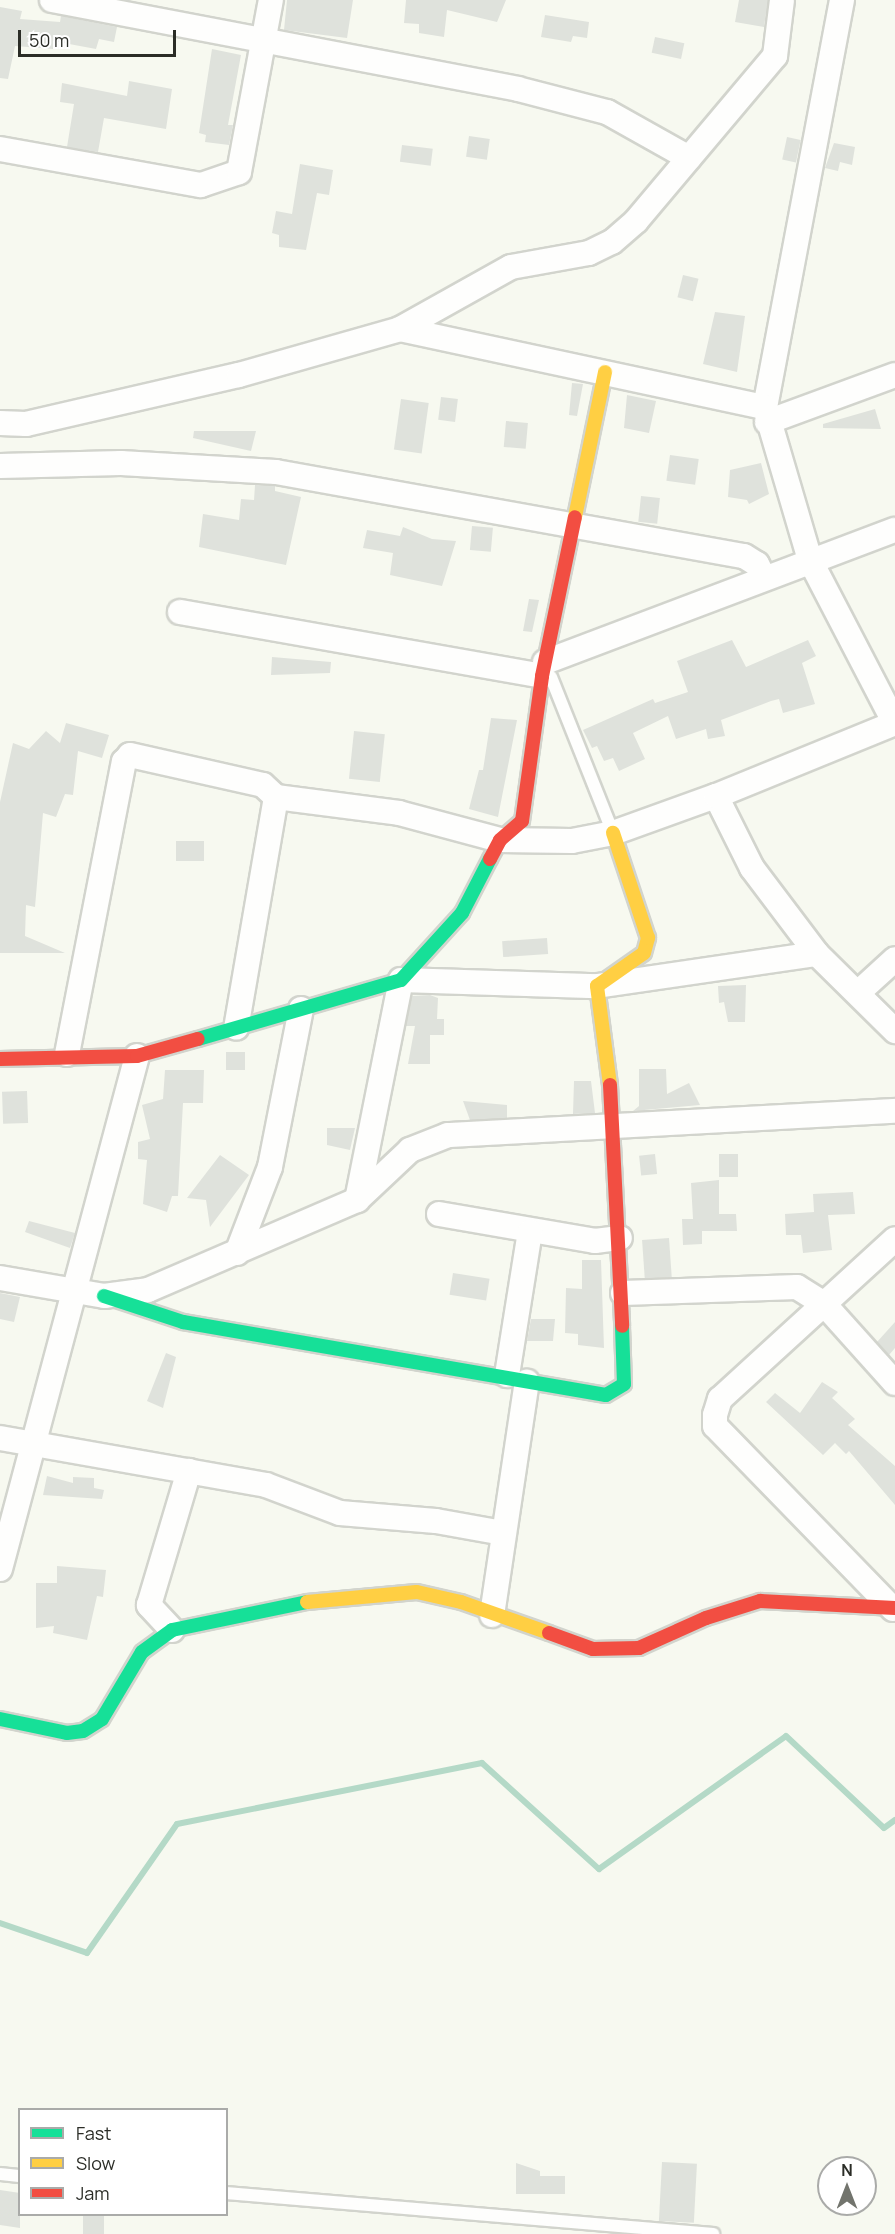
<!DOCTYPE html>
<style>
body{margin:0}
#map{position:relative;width:895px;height:2234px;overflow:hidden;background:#f7f9f0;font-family:Manrope,sans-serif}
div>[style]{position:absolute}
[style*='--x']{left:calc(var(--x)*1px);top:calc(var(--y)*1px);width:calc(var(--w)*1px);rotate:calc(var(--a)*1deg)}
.stream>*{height:6px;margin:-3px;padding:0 3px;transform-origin:3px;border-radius:3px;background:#b4d9c7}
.building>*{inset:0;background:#dfe2dc;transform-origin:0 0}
.roads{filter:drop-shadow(2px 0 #d2d4cd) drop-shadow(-2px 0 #d2d4cd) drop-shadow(0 2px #d2d4cd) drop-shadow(0 -2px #d2d4cd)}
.lane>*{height:12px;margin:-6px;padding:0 6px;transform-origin:6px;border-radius:6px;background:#fefefd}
.street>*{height:24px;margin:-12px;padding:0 12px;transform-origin:12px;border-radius:12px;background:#fefefd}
.fast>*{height:14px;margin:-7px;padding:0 7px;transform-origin:7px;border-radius:7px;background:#16e098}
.slow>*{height:14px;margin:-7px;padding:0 7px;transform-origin:7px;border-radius:7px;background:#ffcf43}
.jam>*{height:14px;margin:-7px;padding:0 7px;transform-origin:7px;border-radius:7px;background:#f24e42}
span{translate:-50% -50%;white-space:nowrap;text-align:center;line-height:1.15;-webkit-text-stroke:4.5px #fff;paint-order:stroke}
.legend{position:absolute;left:18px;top:2108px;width:210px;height:108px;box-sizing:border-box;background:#fff;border:2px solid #aaaba9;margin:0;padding:8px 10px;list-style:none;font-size:18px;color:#2b2d27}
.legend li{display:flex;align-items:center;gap:12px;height:30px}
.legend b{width:30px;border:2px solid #aaaba9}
.north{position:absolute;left:817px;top:2156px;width:60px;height:60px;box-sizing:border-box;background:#fff;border:2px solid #aaaba9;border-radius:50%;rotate:0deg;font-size:16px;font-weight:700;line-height:24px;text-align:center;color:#2b2d27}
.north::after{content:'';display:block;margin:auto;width:21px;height:27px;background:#72746d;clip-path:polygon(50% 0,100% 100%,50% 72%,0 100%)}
.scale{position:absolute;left:18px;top:30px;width:158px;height:27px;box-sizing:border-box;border:3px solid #2b2d27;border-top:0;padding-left:8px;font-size:18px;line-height:21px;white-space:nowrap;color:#2b2d27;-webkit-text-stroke:4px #fff;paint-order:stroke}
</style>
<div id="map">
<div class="stream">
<div style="--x:0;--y:1923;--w:92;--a:19"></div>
<div style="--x:87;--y:1953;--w:157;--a:-55.1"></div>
<div style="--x:177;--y:1824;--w:311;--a:-11.3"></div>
<div style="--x:482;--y:1763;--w:158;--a:42.2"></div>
<div style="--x:599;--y:1869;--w:229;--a:-35.4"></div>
<div style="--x:786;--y:1736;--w:134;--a:43.2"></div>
<div style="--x:884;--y:1828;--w:14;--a:-36"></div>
</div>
<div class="building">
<div style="clip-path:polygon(287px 0,353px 0,347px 38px,284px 30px)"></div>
<div style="clip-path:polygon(406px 0,506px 0,497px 22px,447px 10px,444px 37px,419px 33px,419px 24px,404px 23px)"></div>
<div style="clip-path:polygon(739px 0,768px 0,764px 27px,735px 22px)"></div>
<div style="clip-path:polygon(0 7px,22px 11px,20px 19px,60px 22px,61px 16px,117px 27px,114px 42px,99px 39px,96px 49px,53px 41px,53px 49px,15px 46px,8px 79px,0 78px)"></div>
<div style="clip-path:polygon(545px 15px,589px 22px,587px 38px,573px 36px,571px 42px,541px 37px)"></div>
<div style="left:655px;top:37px;width:30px;height:16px;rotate:12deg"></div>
<div style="clip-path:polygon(212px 49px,241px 55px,228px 125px,233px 125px,229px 145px,205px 142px,206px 135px,199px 133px)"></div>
<div style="clip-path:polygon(129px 81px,172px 89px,166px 129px,104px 118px,98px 152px,67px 147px,74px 104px,60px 102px,62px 83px,127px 96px)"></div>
<div style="left:469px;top:136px;width:21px;height:21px;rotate:8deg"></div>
<div style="left:787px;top:137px;width:14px;height:23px;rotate:12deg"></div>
<div style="clip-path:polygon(834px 143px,855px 147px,852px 165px,840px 162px,838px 171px,825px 168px)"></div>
<div style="left:402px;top:145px;width:31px;height:17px;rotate:7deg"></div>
<div style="clip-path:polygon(300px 164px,333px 170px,329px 195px,317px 193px,306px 250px,279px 247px,279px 235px,272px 233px,276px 211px,292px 214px)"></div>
<div style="left:683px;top:275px;width:16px;height:23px;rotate:14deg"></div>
<div style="clip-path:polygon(715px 312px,745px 316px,737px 372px,703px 364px)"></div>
<div style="clip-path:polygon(572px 383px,583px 384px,577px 416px,569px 415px)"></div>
<div style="clip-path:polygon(627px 395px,656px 401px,649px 433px,624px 428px)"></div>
<div style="left:441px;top:397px;width:17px;height:23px;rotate:7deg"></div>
<div style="left:401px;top:399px;width:28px;height:51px;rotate:8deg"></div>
<div style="clip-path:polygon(875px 409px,881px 429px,823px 428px,823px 424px)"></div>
<div style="left:506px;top:421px;width:22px;height:26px;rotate:5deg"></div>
<div style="clip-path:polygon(194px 431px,256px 431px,251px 451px,193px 438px)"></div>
<div style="left:670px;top:455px;width:29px;height:26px;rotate:8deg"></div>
<div style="clip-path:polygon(761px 463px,769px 494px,749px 504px,747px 500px,728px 497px,730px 470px)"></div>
<div style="clip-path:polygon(255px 485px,275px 486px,275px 491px,301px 497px,286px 565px,199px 547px,203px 514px,239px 520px,241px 499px,254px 500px)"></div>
<div style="left:641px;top:496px;width:19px;height:26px;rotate:6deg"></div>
<div style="left:472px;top:526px;width:21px;height:24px;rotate:5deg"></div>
<div style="clip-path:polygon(403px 527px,432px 539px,456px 541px,442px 586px,390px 575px,393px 553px,363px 548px,367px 530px,400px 536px)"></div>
<div style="clip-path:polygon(529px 599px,539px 600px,532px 632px,523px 631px)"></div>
<div style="clip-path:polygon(732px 640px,746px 667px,808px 640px,816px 656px,802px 663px,815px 704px,783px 713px,779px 699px,771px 701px,721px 720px,725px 736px,708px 739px,706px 729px,676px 739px,668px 716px,633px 733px,645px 759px,619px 771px,613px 758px,604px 761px,597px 746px,592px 748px,583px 730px,653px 699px,655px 703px,688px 692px,677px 661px)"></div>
<div style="clip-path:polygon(272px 657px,331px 662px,330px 673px,271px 675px)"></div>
<div style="clip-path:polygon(491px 718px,517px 720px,498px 817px,469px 809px,479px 770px,483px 770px)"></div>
<div style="clip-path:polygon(66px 723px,109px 735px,102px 758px,78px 751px,73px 795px,65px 794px,56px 817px,43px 813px,35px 907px,26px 905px,25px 936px,65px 953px,0 953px,0 802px,13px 743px,29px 749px,46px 731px,60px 743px)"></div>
<div style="left:354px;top:731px;width:31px;height:48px;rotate:6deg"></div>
<div style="left:176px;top:841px;width:28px;height:20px"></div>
<div style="left:547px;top:938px;width:16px;height:45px;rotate:86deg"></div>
<div style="clip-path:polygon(746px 985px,745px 1022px,728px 1022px,724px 1002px,719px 1003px,718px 986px)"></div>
<div style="clip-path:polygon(430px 995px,438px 998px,437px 1019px,444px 1019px,444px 1035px,430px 1035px,430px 1064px,408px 1064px,415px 1026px,406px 1026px,412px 996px)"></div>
<div style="left:226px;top:1052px;width:19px;height:18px"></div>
<div style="clip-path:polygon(639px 1069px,666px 1069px,667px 1094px,689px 1083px,700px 1105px,633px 1111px,639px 1106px)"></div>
<div style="clip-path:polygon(165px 1070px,204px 1070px,203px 1103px,183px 1103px,178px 1196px,172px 1196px,167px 1212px,143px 1204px,147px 1160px,138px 1159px,138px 1142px,150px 1139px,142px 1105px,163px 1099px)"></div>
<div style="clip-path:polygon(574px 1081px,591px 1081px,595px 1113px,573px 1114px)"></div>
<div style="left:27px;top:1091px;width:32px;height:25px;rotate:88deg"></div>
<div style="clip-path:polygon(463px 1101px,507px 1105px,507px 1118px,470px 1120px)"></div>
<div style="clip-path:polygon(327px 1128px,355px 1128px,350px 1150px,327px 1145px)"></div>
<div style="left:655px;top:1154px;width:20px;height:16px;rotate:84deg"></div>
<div style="left:738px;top:1154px;width:23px;height:19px;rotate:90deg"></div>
<div style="clip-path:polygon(220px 1155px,249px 1175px,210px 1227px,206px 1200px,187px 1198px)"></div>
<div style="clip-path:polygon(719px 1180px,719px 1214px,736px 1214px,737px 1231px,702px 1231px,702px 1244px,683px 1245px,682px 1219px,693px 1219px,691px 1183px)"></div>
<div style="clip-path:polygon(853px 1192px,855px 1214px,828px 1215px,832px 1250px,803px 1253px,801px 1235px,786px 1235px,785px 1214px,814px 1212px,813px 1194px)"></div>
<div style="clip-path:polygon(29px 1221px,75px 1233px,70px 1248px,25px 1232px)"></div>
<div style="left:669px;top:1238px;width:39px;height:27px;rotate:86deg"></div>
<div style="clip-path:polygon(582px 1260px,601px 1260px,604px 1348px,578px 1345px,578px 1334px,565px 1333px,566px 1288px,582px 1289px)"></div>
<div style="left:453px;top:1273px;width:37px;height:22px;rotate:9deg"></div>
<div style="clip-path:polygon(0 1293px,20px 1297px,14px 1322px,0 1319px)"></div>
<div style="clip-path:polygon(531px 1319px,555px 1319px,553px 1341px,527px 1341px)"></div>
<div style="clip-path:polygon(895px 1322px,895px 1348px,889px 1355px,877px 1342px)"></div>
<div style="clip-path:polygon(166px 1353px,176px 1357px,163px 1408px,147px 1401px)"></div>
<div style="clip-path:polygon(822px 1382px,838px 1392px,832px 1398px,855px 1419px,848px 1425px,895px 1466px,895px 1505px,849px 1451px,846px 1454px,835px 1443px,823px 1455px,766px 1402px,775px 1393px,800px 1413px)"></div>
<div style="clip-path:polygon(47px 1476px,73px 1483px,73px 1477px,94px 1478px,94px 1488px,104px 1490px,102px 1499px,43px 1495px)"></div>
<div style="clip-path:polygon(57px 1566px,106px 1570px,103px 1597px,97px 1596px,87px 1640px,53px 1633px,54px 1626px,36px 1628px,36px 1583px,57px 1583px)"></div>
<div style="left:662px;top:2162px;width:35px;height:59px;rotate:3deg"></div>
<div style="clip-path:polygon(516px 2163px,540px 2171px,540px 2176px,565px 2176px,565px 2194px,516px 2194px)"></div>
<div style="clip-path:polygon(0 2190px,20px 2193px,20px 2228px,0 2225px)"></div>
<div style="left:83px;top:2214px;width:21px;height:20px"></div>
</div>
<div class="roads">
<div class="lane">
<div style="--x:551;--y:677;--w:168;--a:68.3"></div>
<div style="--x:0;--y:2174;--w:20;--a:6"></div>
<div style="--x:226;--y:2193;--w:489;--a:4.8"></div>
</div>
<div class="street">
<div style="--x:52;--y:0;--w:474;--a:10.8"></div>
<div style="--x:518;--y:89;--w:92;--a:14.5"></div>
<div style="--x:607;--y:112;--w:94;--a:29.3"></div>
<div style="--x:842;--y:0;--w:414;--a:100.7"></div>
<div style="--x:765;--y:407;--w:159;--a:73.6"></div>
<div style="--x:810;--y:560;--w:184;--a:62.5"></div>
<div style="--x:0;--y:149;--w:204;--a:10.2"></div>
<div style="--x:201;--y:185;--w:40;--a:-18.9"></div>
<div style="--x:239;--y:172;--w:175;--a:-79.5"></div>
<div style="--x:400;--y:329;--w:373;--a:12.1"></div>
<div style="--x:767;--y:422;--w:136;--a:-20.2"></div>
<div style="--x:0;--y:423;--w:26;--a:2"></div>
<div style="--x:26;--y:424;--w:219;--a:-13"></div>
<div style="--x:239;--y:375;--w:167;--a:-15.9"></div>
<div style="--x:400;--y:329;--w:127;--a:-29.2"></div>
<div style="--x:511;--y:267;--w:79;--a:-10.2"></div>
<div style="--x:589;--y:253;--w:25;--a:-26"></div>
<div style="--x:612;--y:242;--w:32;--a:-41"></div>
<div style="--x:636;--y:221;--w:216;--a:-49.9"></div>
<div style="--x:775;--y:56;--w:56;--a:-82.9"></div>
<div style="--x:0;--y:466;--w:121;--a:-1.4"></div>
<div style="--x:121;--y:463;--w:155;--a:3.3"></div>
<div style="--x:276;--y:472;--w:475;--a:10.2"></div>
<div style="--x:744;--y:556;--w:15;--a:32"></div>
<div style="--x:757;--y:564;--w:16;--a:63"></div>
<div style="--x:180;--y:612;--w:368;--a:10"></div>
<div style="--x:545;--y:662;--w:374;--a:-20.7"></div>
<div style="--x:716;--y:796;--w:80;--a:63.4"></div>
<div style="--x:752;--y:868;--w:108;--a:52.9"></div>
<div style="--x:817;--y:954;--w:110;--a:44.6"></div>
<div style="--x:276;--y:797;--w:124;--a:7.4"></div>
<div style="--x:399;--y:813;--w:105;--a:15"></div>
<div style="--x:500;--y:840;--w:72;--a:0.8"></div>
<div style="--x:572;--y:841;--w:42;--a:-11"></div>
<div style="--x:613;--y:833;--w:109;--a:-19.8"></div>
<div style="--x:716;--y:796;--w:193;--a:-22.2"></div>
<div style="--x:860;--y:991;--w:47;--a:-42.4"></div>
<div style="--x:67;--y:1054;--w:298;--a:-79"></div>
<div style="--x:124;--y:762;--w:9;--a:-49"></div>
<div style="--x:130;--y:755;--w:136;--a:12.7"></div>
<div style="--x:263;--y:785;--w:18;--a:43"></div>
<div style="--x:276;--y:797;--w:234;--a:99.8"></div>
<div style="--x:357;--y:1200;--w:224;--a:-78.7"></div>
<div style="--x:401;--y:980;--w:196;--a:1.8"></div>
<div style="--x:597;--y:986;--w:222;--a:-8.3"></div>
<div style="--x:439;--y:1214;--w:158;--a:9.8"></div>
<div style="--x:595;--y:1241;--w:25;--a:-7"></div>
<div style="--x:237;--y:1253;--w:92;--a:-69"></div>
<div style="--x:270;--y:1167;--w:161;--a:-78.9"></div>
<div style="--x:0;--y:1278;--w:106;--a:9.8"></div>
<div style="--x:104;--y:1296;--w:44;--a:-7.8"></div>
<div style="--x:148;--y:1290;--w:228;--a:-23.3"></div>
<div style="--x:357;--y:1200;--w:73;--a:-43.3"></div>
<div style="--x:410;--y:1150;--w:41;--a:-21.5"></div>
<div style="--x:448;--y:1135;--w:448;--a:-3.1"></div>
<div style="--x:623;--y:1293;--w:174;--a:-2"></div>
<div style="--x:797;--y:1287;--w:32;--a:32"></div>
<div style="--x:824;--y:1304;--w:106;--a:48.1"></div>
<div style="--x:507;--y:1375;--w:145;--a:-80.9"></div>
<div style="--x:0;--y:1438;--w:270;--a:10"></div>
<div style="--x:266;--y:1485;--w:79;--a:20.7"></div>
<div style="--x:340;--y:1513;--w:96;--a:4.8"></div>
<div style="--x:436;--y:1521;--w:68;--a:10.2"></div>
<div style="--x:0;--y:1569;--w:531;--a:-75.05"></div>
<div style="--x:893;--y:1609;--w:255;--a:-134.2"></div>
<div style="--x:715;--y:1426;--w:11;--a:-90"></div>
<div style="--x:715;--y:1415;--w:17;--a:-73"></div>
<div style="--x:720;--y:1399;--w:237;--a:-42.4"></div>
<div style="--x:492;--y:1615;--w:236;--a:-81.5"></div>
<div style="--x:172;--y:1630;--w:34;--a:-133"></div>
<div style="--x:149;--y:1605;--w:140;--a:-73.4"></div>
</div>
<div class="fast">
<div style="--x:198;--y:1039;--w:211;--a:-16.2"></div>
<div style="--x:401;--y:980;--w:91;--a:-47.7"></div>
<div style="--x:462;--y:913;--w:61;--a:-62.6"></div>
<div style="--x:104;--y:1296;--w:83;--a:18.2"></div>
<div style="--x:183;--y:1322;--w:429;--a:9.8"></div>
<div style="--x:606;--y:1395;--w:21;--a:-31"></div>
<div style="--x:624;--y:1384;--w:58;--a:-92"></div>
<div style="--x:0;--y:1719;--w:68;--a:11.8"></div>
<div style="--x:67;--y:1733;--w:16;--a:-7"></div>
<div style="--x:83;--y:1731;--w:22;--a:-32"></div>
<div style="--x:102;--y:1719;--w:78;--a:-59.2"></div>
<div style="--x:142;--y:1652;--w:37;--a:-36"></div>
<div style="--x:172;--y:1630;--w:138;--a:-11.7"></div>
</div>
<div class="slow">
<div style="--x:575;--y:517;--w:148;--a:-78.3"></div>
<div style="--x:610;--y:1085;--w:100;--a:-97.5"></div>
<div style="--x:597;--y:986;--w:57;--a:-35.1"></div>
<div style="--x:644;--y:953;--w:16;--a:-75"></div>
<div style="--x:648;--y:938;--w:111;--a:-108.4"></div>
<div style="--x:307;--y:1602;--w:110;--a:-5.2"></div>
<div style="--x:417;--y:1592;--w:45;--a:12.8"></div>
<div style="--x:461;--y:1602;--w:93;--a:19.4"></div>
</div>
<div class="jam">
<div style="--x:490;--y:859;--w:21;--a:-62"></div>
<div style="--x:500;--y:840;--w:29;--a:-41"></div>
<div style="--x:522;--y:821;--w:146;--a:-82.1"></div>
<div style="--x:542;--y:676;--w:162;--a:-78.3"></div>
<div style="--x:0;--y:1059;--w:137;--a:-1.3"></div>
<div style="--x:137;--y:1056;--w:63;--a:-15.6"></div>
<div style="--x:610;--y:1085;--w:241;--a:87.1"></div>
<div style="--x:549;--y:1633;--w:47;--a:20"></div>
<div style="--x:593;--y:1649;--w:46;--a:-1.2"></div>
<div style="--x:639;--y:1648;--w:73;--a:-24.1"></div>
<div style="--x:706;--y:1618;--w:57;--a:-17.5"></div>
<div style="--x:760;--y:1601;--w:135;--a:3"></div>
</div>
</div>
<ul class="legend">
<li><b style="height:8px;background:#16e098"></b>Fast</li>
<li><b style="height:8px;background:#ffcf43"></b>Slow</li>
<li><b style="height:8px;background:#f24e42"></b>Jam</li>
</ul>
<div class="north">N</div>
<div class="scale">50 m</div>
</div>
